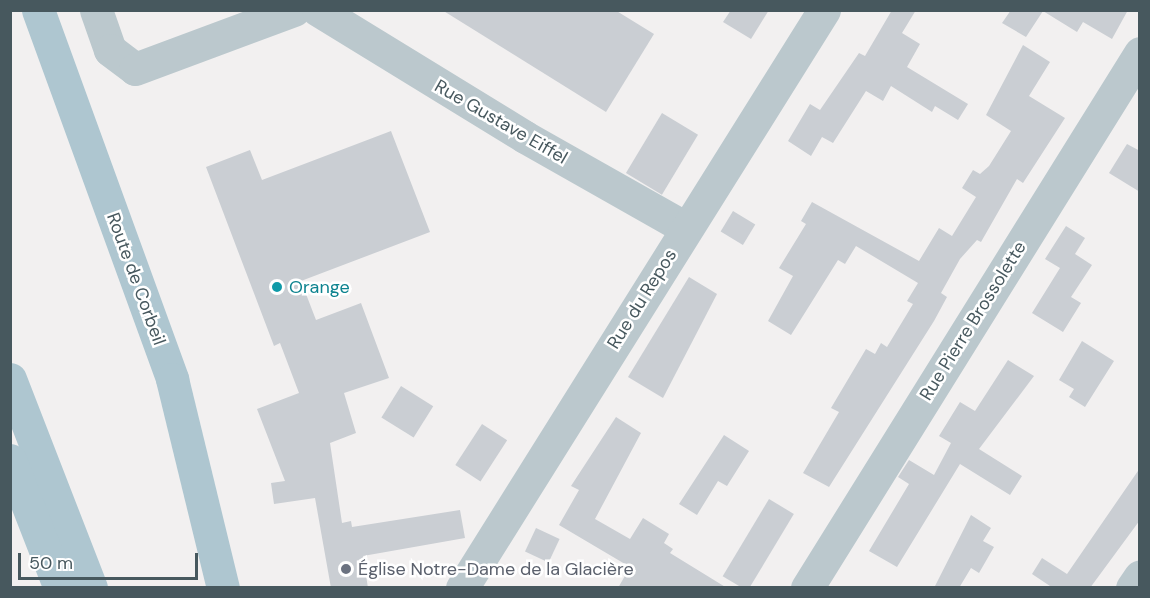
<!DOCTYPE html>
<meta charset="utf-8">
<style>
body{margin:0}
#map{position:relative;width:1150px;height:598px;overflow:hidden;background:#f2f0f0;font-family:"DM Sans",sans-serif}
div>[style]{position:absolute}
[style*='--x']{left:calc(var(--x)*1px);top:calc(var(--y)*1px);width:calc(var(--w)*1px);rotate:calc(var(--a)*1deg)}
.building>*{inset:0;background:#caced3;transform-origin:0 0}
.minor>*{height:33px;margin:-16.5px;padding:0 16.5px;transform-origin:16.5px;border-radius:16.5px;background:#bbc8cd}
.major>*{height:33px;margin:-16.5px;padding:0 16.5px;transform-origin:16.5px;border-radius:16.5px;background:#aec6d0}
.dots>*{width:16px;height:16px;translate:-50% -50%;box-sizing:border-box;border:3px solid #fff;border-radius:50%}
span{translate:-50% -50%;white-space:nowrap;text-align:center;line-height:1.15;-webkit-text-stroke:5px #fff;paint-order:stroke}
.street-label{font-size:18px;color:#47585e}
.culture-label{font-size:18px;color:#0d838f}
.left{translate:0 -50%;text-align:left}
.worship-label{font-size:18px;color:#5b616d}
.frame{position:absolute;inset:0;border:12px solid #47585e;pointer-events:none}
.scale{position:absolute;left:18px;top:553px;width:180px;height:27px;box-sizing:border-box;border:3px solid #47585e;border-top:0;padding-left:8px;font-size:18px;line-height:21px;white-space:nowrap;color:#47585e;-webkit-text-stroke:4px #fff;paint-order:stroke}
</style>
<div id="map">
<div class="building">
<div style="clip-path:polygon(442px 10px,615px 10px,654px 34px,606px 112px)"></div>
<div style="clip-path:polygon(731px 10px,769px 10px,751px 39px,723px 22px)"></div>
<div style="clip-path:polygon(892px 10px,916px 10px,902px 33px,920px 44px,907px 67px,968px 104px,958px 120px,935px 106px,932px 112px,891px 86px,883px 101px,866px 91px,833px 143px,822px 137px,811px 156px,788px 141px,810px 104px,820px 110px,859px 53px,865px 56px)"></div>
<div style="clip-path:polygon(1011px 10px,1128px 10px,1112px 39px,1083px 22px,1077px 32px,1043px 11px,1026px 37px,1002px 23px)"></div>
<div style="clip-path:polygon(1023px 45px,1050px 62px,1029px 96px,1065px 118px,1023px 183px,1017px 179px,981px 242px,977px 240px,960px 259px,941px 293px,947px 297px,934px 321px,829px 487px,803px 473px,839px 412px,831px 408px,866px 349px,875px 354px,881px 343px,887px 347px,913px 304px,907px 301px,918px 283px,856px 246px,845px 264px,838px 260px,791px 335px,768px 321px,793px 276px,779px 268px,806px 224px,801px 221px,812px 202px,919px 261px,939px 228px,952px 236px,976px 197px,962px 188px,973px 170px,980px 174px,989px 166px,1011px 131px,986px 115px)"></div>
<div style="left:662px;top:113px;width:42px;height:70px;rotate:31deg"></div>
<div style="clip-path:polygon(391px 131px,430px 232px,301px 281px,316px 320px,361px 303px,389px 378px,344px 393px,356px 433px,330px 443px,342px 523px,351px 521px,352px 527px,460px 510px,465px 538px,363px 556px,368px 588px,331px 588px,315px 498px,274px 504px,271px 483px,285px 481px,257px 409px,299px 393px,280px 343px,274px 346px,206px 167px,250px 150px,262px 180px)"></div>
<div style="clip-path:polygon(1127px 144px,1140px 151px,1140px 192px,1109px 173px)"></div>
<div style="left:733px;top:211px;width:26px;height:24px;rotate:31deg"></div>
<div style="clip-path:polygon(1066px 226px,1085px 238px,1075px 254px,1092px 265px,1071px 297px,1081px 303px,1063px 332px,1032px 313px,1060px 268px,1045px 259px)"></div>
<div style="clip-path:polygon(689px 277px,717px 294px,663px 398px,628px 377px)"></div>
<div style="clip-path:polygon(1082px 341px,1114px 361px,1085px 407px,1069px 397px,1074px 389px,1059px 380px)"></div>
<div style="clip-path:polygon(1008px 360px,1034px 376px,979px 449px,1022px 476px,1010px 495px,960px 464px,897px 567px,869px 551px,909px 484px,898px 477px,909px 460px,934px 475px,951px 443px,939px 436px,960px 402px,975px 411px)"></div>
<div style="left:401px;top:386px;width:38px;height:37px;rotate:32deg"></div>
<div style="clip-path:polygon(616px 417px,641px 433px,595px 519px,630px 539px,643px 518px,669px 534px,664px 543px,673px 549px,670px 553px,727px 588px,618px 588px,630px 567px,559px 525px,579px 490px,571px 486px)"></div>
<div style="left:482px;top:424px;width:30px;height:49px;rotate:33deg"></div>
<div style="clip-path:polygon(724px 435px,749px 451px,727px 486px,718px 481px,697px 515px,679px 504px)"></div>
<div style="clip-path:polygon(1140px 468px,1140px 520px,1090px 588px,1053px 588px,1032px 574px,1042px 558px,1067px 574px)"></div>
<div style="left:769px;top:499px;width:29px;height:90px;rotate:31deg"></div>
<div style="clip-path:polygon(971px 515px,991px 528px,983px 541px,994px 547px,979px 573px,971px 568px,959px 588px,934px 588px)"></div>
<div style="left:536px;top:528px;width:26px;height:26px;rotate:25deg"></div>
</div>
<div class="minor">
<div style="--x:96;--y:10;--w:42;--a:70.7"></div>
<div style="--x:110;--y:50;--w:31;--a:37"></div>
<div style="--x:135;--y:69;--w:170;--a:-20.4"></div>
<div style="--x:318;--y:10;--w:243;--a:31.5"></div>
<div style="--x:525;--y:137;--w:185;--a:29.5"></div>
<div style="--x:462;--y:588;--w:682;--a:-57.94"></div>
<div style="--x:807;--y:588;--w:630;--a:-58.1"></div>
<div style="--x:1132;--y:588;--w:14;--a:-56"></div>
</div>
<div class="major">
<div style="--x:38;--y:10;--w:393;--a:70"></div>
<div style="--x:172;--y:379;--w:215;--a:76.3"></div>
<div style="--x:10;--y:379;--w:224;--a:68.8"></div>
<div style="--x:10;--y:460;--w:137;--a:68.7"></div>
</div>
<div class="dots">
<div style="left:277px;top:287px;background:#0f9aa8"></div>
<div style="left:346px;top:569px;background:#6b7280"></div>
</div>
<div class="street-label">
<span style="left:501px;top:122px;rotate:30deg">Rue Gustave Eiffel</span>
<span style="left:136px;top:279px;rotate:70deg">Route de Corbeil</span>
<span style="left:642px;top:299px;rotate:-58deg">Rue du Repos</span>
<span style="left:973px;top:321px;rotate:-58deg">Rue Pierre Brossolette</span>
</div>
<div class="culture-label">
<span class="left" style="left:289px;top:287px">Orange</span>
</div>
<div class="worship-label">
<span class="left" style="left:358px;top:569px">Église Notre-Dame de la Glacière</span>
</div>
<div class="frame"></div>
<div class="scale">50 m</div>
</div>
